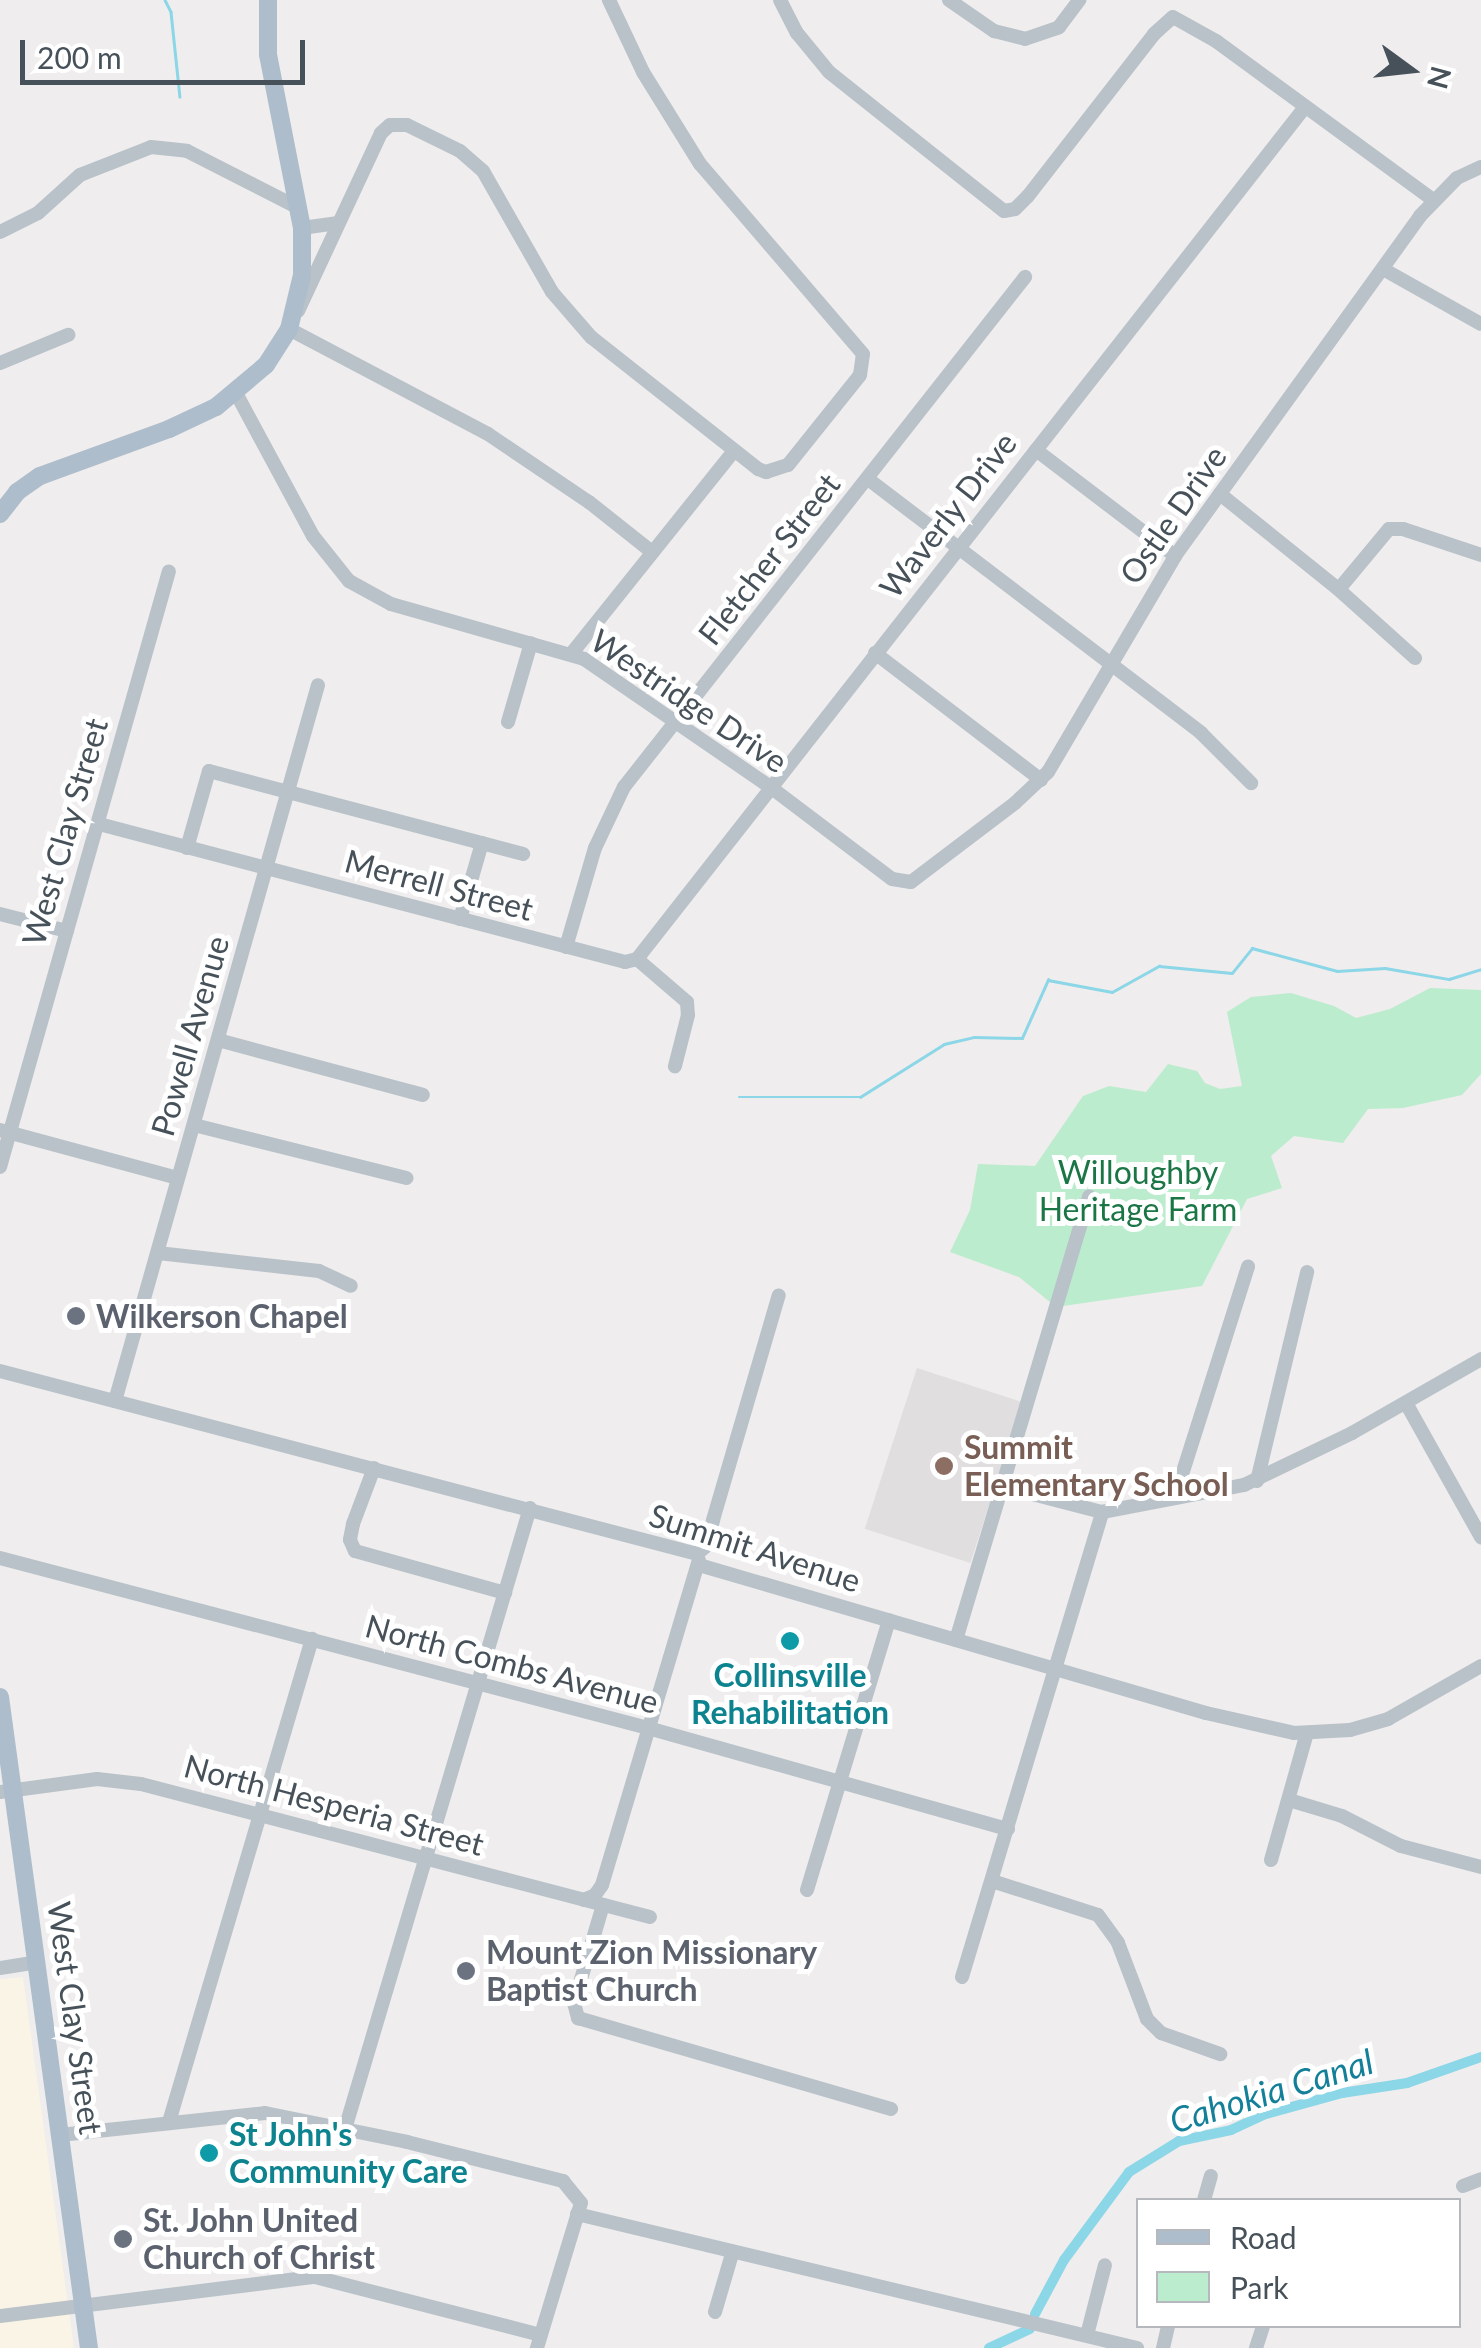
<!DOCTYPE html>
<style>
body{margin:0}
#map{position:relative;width:1481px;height:2348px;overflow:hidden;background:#efeded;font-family:Lato,sans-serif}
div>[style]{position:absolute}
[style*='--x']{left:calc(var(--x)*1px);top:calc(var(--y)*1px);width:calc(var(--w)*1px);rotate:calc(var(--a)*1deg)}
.commercial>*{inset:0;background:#faf4e6}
.education>*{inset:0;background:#e0dede;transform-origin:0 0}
.green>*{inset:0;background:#bcecce}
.stream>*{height:2.5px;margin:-1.25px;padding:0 1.25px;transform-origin:1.25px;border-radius:1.25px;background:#8bd6e7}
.canal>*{height:10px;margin:-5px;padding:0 5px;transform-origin:5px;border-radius:5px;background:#8bd6e7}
.minor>*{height:14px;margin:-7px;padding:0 7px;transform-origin:7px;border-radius:7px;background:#b9c2c9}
.major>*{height:18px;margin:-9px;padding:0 9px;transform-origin:9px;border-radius:9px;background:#adbdcb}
.dots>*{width:28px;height:28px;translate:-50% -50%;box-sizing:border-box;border:5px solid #fff;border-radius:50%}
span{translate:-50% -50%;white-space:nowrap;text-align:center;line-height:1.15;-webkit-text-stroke:10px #fff;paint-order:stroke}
.street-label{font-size:32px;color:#465159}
.park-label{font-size:32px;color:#1b7646}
.worship-label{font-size:32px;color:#5b616d;font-weight:700}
.left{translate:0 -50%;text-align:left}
.education-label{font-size:32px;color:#785e54;font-weight:700}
.culture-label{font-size:32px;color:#0d838f;font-weight:700}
.water-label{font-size:35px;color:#137f98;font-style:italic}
.legend{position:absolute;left:1136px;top:2198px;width:325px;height:130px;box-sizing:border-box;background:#fff;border:2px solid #b5b9bd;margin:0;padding:12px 18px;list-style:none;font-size:30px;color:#465159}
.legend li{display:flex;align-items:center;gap:20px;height:50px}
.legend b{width:50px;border:2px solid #b5b9bd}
.north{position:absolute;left:1361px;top:20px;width:100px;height:100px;-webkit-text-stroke:8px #fff;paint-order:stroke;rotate:105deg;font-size:28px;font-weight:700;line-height:40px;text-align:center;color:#465159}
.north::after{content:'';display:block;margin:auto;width:35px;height:45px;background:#465159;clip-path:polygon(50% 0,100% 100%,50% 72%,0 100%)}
.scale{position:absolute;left:20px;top:40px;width:285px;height:45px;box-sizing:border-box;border:5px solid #465159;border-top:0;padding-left:12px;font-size:30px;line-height:35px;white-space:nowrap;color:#465159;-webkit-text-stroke:8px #fff;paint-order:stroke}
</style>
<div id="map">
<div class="commercial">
<div style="clip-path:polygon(23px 1977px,74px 2348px,0 2348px,0 1979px)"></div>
</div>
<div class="education">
<div style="left:917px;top:1368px;width:111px;height:169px;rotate:18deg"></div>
</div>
<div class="green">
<div style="clip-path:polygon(1430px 988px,1481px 990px,1481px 1074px,1462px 1095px,1403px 1108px,1368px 1109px,1343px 1143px,1294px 1136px,1271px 1156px,1282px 1188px,1247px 1199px,1202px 1286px,1056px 1307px,1019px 1277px,950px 1252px,970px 1210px,978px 1164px,1035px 1166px,1083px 1096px,1109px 1086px,1146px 1092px,1168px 1064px,1197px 1071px,1205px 1083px,1220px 1089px,1242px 1086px,1227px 1012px,1251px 997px,1291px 993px,1334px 1006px,1356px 1018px,1390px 1009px)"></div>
</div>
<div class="stream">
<div style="--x:165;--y:0;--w:13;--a:63"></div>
<div style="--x:171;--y:12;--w:85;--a:84"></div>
<div style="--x:739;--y:1097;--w:121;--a:0"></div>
<div style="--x:860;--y:1097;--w:99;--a:-32.2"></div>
<div style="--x:944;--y:1044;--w:31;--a:-13"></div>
<div style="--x:974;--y:1037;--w:48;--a:1.2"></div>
<div style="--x:1022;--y:1038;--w:64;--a:-65.9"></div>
<div style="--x:1048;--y:980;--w:65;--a:10.6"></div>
<div style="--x:1112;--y:992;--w:54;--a:-29"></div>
<div style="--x:1159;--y:966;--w:73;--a:5.5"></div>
<div style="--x:1232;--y:973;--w:32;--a:-51"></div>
<div style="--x:1252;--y:948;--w:88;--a:15.1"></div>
<div style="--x:1337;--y:971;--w:48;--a:-3.6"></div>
<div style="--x:1385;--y:968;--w:65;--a:9.8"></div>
<div style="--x:1449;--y:979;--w:34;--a:-17"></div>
</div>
<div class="canal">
<div style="--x:1035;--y:2314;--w:61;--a:-61.8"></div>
<div style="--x:1064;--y:2260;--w:109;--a:-53.5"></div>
<div style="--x:1129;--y:2172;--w:59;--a:-31.8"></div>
<div style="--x:1179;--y:2141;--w:53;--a:-11.9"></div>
<div style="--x:1231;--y:2130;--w:38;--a:-25"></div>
<div style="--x:1266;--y:2114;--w:79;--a:-15.4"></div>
<div style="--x:1342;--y:2093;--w:66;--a:-8.7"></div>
<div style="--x:1407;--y:2083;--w:78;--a:-19.4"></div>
<div style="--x:989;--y:2348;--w:45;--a:-24.9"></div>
</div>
<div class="minor">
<div style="--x:780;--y:0;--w:37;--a:63"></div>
<div style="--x:797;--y:33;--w:50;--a:50.6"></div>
<div style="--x:829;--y:72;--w:223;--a:38.5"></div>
<div style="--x:1004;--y:211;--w:11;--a:-10"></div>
<div style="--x:1015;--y:209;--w:18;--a:-45"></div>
<div style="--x:1028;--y:196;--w:205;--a:-52.1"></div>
<div style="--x:1154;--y:34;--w:25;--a:-42"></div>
<div style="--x:1173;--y:17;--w:49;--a:29.2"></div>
<div style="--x:1216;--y:41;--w:269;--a:36.2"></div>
<div style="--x:949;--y:0;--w:55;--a:34.6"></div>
<div style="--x:994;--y:31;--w:32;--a:14"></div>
<div style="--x:1025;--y:39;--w:36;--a:-19"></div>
<div style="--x:1059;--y:27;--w:34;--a:-53"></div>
<div style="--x:302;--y:228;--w:35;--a:-8"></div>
<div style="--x:0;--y:232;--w:42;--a:-26.6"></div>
<div style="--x:38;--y:213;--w:57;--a:-42.1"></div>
<div style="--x:80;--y:175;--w:76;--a:-21.5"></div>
<div style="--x:151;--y:147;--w:36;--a:6"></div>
<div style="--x:187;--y:151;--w:126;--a:27"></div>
<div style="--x:1383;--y:269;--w:112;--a:29.3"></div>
<div style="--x:298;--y:311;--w:196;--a:-65"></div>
<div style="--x:381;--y:133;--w:12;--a:-42"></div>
<div style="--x:390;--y:125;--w:17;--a:0"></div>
<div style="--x:407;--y:125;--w:59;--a:26.1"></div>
<div style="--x:460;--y:151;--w:30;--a:41"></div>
<div style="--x:483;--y:171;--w:139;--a:60.3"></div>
<div style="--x:552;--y:292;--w:60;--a:49.1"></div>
<div style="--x:591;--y:337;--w:213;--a:38.3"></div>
<div style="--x:758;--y:469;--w:9;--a:21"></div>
<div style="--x:766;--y:472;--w:23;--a:-18"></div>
<div style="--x:788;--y:465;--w:115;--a:-51.3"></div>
<div style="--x:860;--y:375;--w:21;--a:-82"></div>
<div style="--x:863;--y:354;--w:250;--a:-130.6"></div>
<div style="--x:700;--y:164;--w:108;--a:-121.8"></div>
<div style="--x:643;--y:72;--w:80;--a:-115.3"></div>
<div style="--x:289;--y:329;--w:225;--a:27.8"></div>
<div style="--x:488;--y:434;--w:122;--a:34"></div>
<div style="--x:589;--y:502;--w:80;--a:38.4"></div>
<div style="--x:0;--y:363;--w:74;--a:-22.4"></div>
<div style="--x:236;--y:393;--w:162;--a:61.7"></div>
<div style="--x:313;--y:536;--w:58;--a:51.3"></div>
<div style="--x:349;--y:581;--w:48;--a:28.7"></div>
<div style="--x:391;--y:604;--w:201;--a:15.9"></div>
<div style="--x:584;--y:659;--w:224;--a:34.5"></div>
<div style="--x:769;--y:786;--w:154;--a:37.1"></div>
<div style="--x:892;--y:879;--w:19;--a:9"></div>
<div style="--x:911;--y:882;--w:131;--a:-37.2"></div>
<div style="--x:1015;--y:803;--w:45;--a:-43.2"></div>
<div style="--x:1048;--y:772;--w:251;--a:-59.5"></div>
<div style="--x:1175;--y:556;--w:419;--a:-54.2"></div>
<div style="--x:1420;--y:216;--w:53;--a:-45.8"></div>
<div style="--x:1457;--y:178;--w:26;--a:-25"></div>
<div style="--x:1036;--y:450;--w:175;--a:37.3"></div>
<div style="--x:868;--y:479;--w:419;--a:37.3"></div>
<div style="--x:1201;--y:733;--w:71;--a:45"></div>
<div style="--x:1220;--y:494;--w:150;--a:38.8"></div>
<div style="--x:1337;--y:588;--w:105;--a:41.9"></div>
<div style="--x:1339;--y:589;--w:78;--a:-50.2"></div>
<div style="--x:1389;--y:529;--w:14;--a:0"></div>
<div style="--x:1403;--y:529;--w:82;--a:18.4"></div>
<div style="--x:572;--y:653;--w:259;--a:-51.3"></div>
<div style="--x:875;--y:653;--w:209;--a:37.4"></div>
<div style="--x:508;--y:722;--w:82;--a:-73.8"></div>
<div style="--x:99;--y:824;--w:544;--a:14.7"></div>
<div style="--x:625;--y:962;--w:12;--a:-14"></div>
<div style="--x:637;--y:959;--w:66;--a:40.7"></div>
<div style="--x:687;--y:1002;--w:13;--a:86"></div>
<div style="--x:688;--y:1015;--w:53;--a:104.3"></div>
<div style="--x:187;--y:848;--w:80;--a:-74.1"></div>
<div style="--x:209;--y:771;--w:325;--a:14.8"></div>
<div style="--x:0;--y:914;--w:69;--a:14.2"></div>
<div style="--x:460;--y:919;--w:79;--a:-73.9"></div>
<div style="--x:566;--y:947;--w:103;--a:-73.7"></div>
<div style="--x:595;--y:848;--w:68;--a:-64.6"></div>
<div style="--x:624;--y:787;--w:649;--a:-51.82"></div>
<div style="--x:637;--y:959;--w:1083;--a:-51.9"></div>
<div style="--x:218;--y:1040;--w:212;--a:15"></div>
<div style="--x:194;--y:1125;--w:219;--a:14"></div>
<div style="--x:0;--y:1130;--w:184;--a:15.1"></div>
<div style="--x:0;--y:1167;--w:619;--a:-74.17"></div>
<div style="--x:158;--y:1253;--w:162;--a:6.4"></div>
<div style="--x:319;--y:1271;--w:35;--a:25"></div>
<div style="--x:0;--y:1371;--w:721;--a:14.71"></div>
<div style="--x:115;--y:1401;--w:744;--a:-74.17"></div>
<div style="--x:1406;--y:1403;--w:154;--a:60.8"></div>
<div style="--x:374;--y:1468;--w:60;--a:110.6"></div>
<div style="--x:353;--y:1524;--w:16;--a:101"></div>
<div style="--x:350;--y:1540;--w:12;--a:66"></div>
<div style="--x:355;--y:1551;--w:156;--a:15.6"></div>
<div style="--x:1257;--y:1481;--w:215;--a:-76.5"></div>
<div style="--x:1002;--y:1486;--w:103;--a:14.6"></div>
<div style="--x:1102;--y:1512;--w:145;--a:-10.8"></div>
<div style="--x:1244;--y:1485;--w:120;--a:-25.7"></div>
<div style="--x:1352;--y:1433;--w:149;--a:-29.8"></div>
<div style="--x:1182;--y:1496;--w:15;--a:-98"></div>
<div style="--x:1180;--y:1481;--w:225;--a:-72.4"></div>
<div style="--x:697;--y:1554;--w:11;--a:-41"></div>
<div style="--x:705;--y:1547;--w:28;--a:-73"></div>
<div style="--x:713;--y:1520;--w:234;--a:-73.7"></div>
<div style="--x:0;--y:1558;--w:670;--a:14.7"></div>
<div style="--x:648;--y:1728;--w:374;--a:15.7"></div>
<div style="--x:699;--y:1565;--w:528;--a:16.27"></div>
<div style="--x:1206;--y:1713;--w:90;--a:12.8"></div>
<div style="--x:1294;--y:1733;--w:56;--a:-3.1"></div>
<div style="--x:1350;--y:1730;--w:40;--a:-16"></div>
<div style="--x:1388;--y:1719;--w:107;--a:-29.7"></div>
<div style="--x:956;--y:1640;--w:463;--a:-73.3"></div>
<div style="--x:0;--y:1792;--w:98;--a:-7.6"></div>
<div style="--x:97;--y:1779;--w:44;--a:6.5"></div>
<div style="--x:141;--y:1784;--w:526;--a:14.64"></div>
<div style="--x:1289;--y:1800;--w:55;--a:16.8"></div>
<div style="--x:1342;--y:1816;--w:66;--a:27"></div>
<div style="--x:1401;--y:1846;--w:83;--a:14.7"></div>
<div style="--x:1271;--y:1860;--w:132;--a:-74.2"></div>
<div style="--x:992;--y:1881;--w:111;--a:17.8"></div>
<div style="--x:1098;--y:1915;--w:34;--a:54"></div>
<div style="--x:1118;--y:1943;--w:81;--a:69.1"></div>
<div style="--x:1147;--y:2019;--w:20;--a:45"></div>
<div style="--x:1161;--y:2033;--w:63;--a:19.6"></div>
<div style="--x:807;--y:1890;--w:282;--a:-73.1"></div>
<div style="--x:584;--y:1900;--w:12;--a:-24"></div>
<div style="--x:595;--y:1895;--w:12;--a:-55"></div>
<div style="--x:602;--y:1885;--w:339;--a:-73.4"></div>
<div style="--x:603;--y:1905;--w:102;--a:106.5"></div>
<div style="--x:574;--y:2003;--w:16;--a:75"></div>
<div style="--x:578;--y:2018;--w:326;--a:16.2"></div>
<div style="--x:0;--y:1968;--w:37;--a:-9"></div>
<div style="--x:962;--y:1977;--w:486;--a:-73.2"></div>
<div style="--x:169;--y:2122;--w:504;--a:-73.51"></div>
<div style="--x:345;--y:2129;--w:648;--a:-73.41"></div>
<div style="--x:60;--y:2135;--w:206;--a:-6.1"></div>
<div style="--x:265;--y:2113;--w:145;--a:11.5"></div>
<div style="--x:407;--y:2142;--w:161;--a:14"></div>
<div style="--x:563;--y:2181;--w:28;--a:51"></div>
<div style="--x:581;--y:2203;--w:152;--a:106.9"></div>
<div style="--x:1463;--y:2186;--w:19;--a:-21"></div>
<div style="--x:1204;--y:2200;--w:25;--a:-74"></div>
<div style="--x:577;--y:2214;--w:576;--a:13.46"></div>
<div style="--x:715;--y:2312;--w:60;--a:-73.7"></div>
<div style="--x:0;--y:2316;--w:317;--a:-7.1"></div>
<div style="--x:315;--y:2277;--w:233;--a:14.4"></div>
<div style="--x:1087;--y:2335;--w:72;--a:-75.6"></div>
<div style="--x:1163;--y:2348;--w:23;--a:-77"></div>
<div style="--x:1256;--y:2348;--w:23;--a:-72"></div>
</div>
<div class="major">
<div style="--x:0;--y:514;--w:28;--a:-52"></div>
<div style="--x:17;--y:492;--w:28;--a:-35"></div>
<div style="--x:40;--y:476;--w:137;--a:-20"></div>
<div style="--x:169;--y:429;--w:52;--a:-25.1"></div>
<div style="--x:216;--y:407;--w:65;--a:-40"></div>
<div style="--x:266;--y:365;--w:43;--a:-57.4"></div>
<div style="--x:289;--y:329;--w:56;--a:-76.5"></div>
<div style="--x:302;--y:275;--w:47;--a:-90"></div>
<div style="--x:302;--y:228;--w:177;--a:-101.1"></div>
<div style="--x:268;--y:54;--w:54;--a:-90"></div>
<div style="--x:0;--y:1697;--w:657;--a:82.22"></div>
</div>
<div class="dots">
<div style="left:76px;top:1316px;background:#6b7280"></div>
<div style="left:944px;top:1466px;background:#8d6e63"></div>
<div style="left:790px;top:1641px;background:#0f9aa8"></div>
<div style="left:466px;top:1971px;background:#6b7280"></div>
<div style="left:209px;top:2153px;background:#0f9aa8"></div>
<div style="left:123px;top:2239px;background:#6b7280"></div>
</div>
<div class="street-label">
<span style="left:948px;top:515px;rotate:-52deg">Waverly Drive</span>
<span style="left:1173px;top:515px;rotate:-55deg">Ostle Drive</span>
<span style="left:769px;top:559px;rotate:-52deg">Fletcher Street</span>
<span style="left:689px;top:701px;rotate:34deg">Westridge Drive</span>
<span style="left:65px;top:832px;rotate:-74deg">West Clay Street</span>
<span style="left:439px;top:885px;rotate:15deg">Merrell Street</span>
<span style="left:190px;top:1036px;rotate:-74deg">Powell Avenue</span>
<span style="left:755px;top:1548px;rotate:18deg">Summit Avenue</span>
<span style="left:512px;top:1664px;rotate:15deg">North Combs Avenue</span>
<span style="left:334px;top:1805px;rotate:15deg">North Hesperia Street</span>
<span style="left:75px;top:2018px;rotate:82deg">West Clay Street</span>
</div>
<div class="park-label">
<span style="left:1138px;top:1191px">Willoughby<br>Heritage Farm</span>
</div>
<div class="worship-label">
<span class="left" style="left:96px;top:1316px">Wilkerson Chapel</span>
<span class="left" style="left:486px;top:1971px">Mount Zion Missionary<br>Baptist Church</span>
<span class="left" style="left:143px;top:2239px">St. John United<br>Church of Christ</span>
</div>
<div class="education-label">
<span class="left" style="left:964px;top:1466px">Summit<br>Elementary School</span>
</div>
<div class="culture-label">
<span style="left:790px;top:1694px">Collinsville<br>Rehabilitation</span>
<span class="left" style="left:229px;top:2153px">St John's<br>Community Care</span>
</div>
<div class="water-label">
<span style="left:1271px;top:2090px;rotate:-17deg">Cahokia Canal</span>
</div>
<ul class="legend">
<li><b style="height:12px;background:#adbdcb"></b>Road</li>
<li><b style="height:28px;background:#bcecce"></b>Park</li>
</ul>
<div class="north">N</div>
<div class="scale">200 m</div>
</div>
